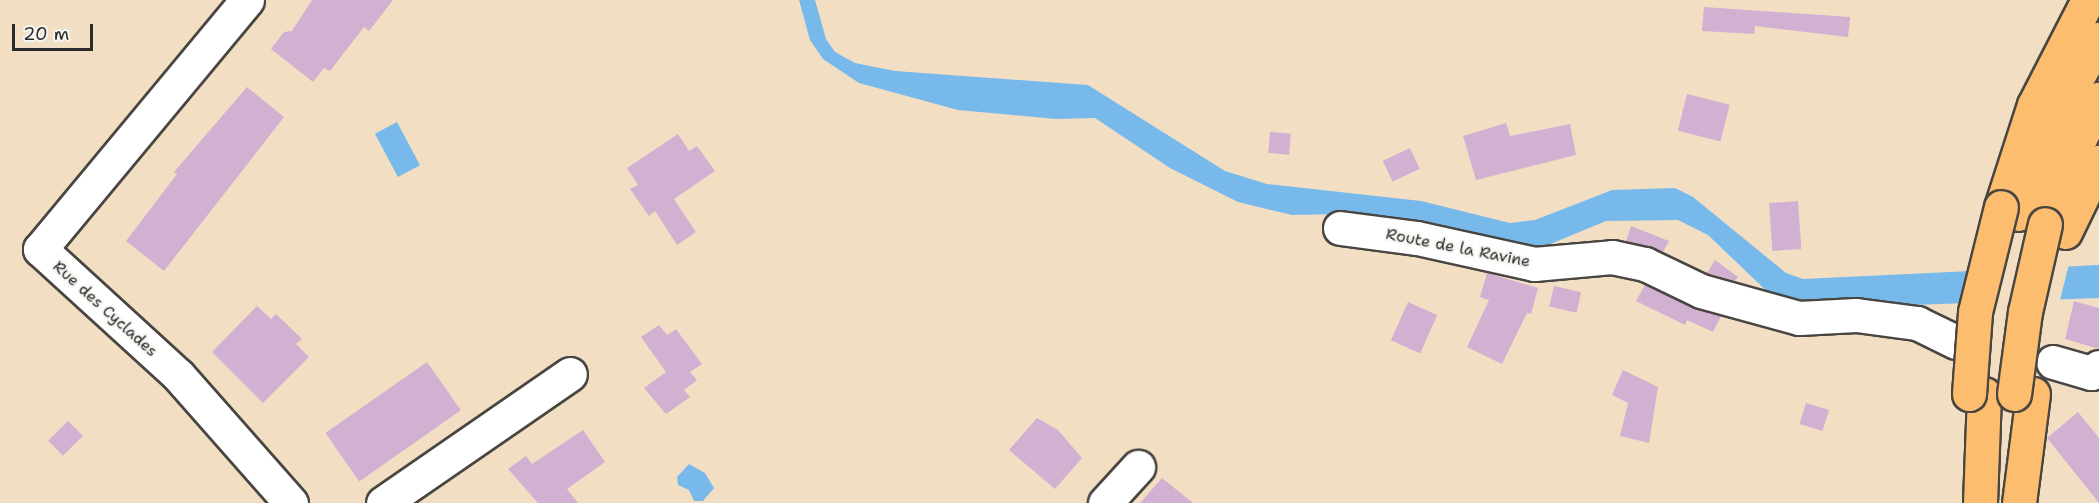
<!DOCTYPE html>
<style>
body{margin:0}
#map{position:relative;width:2099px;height:503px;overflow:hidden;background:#f2dfc3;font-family:"Shantell Sans",sans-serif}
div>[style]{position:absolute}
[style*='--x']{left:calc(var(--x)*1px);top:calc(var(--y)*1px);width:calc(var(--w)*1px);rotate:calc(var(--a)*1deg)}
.water>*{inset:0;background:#78b9ec;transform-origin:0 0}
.pier>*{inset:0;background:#f2dfc3}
.building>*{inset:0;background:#d2b0d2;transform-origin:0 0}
.minor-tunnel>*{height:33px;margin-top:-16.5px;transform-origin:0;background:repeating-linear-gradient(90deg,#cabba5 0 33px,transparent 0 49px)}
.roads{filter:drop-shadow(2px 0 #494642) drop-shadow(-2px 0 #494642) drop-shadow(0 2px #494642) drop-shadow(0 -2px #494642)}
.minor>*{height:33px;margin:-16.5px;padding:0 16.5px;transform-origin:16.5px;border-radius:16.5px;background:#fff}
.highway>*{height:33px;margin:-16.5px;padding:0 16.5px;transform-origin:16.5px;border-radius:16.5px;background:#fcbd6f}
.bridges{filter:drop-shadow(2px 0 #494642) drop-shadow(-2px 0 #494642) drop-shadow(0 2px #494642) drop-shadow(0 -2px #494642)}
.highway-bridge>*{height:33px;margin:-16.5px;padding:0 16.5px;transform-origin:16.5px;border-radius:16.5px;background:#fcbd6f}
span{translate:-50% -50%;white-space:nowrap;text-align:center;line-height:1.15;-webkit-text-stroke:4.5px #f6f6f2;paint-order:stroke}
.street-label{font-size:16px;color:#2b2b2b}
.scale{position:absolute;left:12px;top:24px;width:81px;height:27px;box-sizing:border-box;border:3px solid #2b2b2b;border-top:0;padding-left:8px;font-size:18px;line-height:21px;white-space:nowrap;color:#2b2b2b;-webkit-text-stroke:4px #f6f6f2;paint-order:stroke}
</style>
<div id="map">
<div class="water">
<div style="clip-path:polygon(799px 0,815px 0,826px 39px,835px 52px,855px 63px,895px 71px,1088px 85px,1225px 171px,1267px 184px,1421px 201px,1510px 223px,1535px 220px,1612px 190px,1675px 188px,1693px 197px,1786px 273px,1803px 279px,2099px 265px,2099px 298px,1806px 309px,1775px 299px,1708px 235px,1678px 220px,1606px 221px,1524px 255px,1344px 214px,1292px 215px,1238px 202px,1170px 168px,1095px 118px,1056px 119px,958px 110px,859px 83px,823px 59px,810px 40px)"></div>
<div style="left:397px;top:122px;width:49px;height:25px;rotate:62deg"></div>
<div style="clip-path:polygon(689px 464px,705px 473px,714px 488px,703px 501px,694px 501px,689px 490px,678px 485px,677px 477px)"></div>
</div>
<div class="pier">
<div style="clip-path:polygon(2069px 264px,2060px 300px,1966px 304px,1972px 269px)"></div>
</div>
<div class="building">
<div style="clip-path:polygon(312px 0,393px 0,369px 31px,364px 27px,330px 71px,324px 68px,313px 82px,271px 49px,284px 32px,292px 31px)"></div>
<div style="clip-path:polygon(1704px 7px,1850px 17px,1848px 37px,1755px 26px,1754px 34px,1702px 31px)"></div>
<div style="clip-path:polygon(247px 87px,284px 117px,164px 271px,126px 241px,177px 174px,174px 172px)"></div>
<div style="left:1687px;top:94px;width:44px;height:38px;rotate:14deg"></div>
<div style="clip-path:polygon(1506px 123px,1510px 136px,1570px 124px,1576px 155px,1476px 180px,1463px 136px)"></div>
<div style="left:1270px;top:132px;width:21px;height:21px;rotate:5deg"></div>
<div style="clip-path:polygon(678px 134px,689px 151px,697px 146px,715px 171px,674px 199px,696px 232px,677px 245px,655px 211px,649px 216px,630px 189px,638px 185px,627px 168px)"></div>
<div style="left:1410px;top:148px;width:23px;height:30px;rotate:65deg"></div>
<div style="left:1798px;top:201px;width:48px;height:29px;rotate:86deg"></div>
<div style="clip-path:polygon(1631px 226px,1669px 241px,1663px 252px,1626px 241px)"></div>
<div style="clip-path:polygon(1715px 260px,1738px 277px,1735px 281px,1707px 273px)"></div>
<div style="clip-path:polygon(1487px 273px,1538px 288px,1531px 314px,1527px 313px,1502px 364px,1467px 347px,1489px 300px,1480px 297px)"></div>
<div style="clip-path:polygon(1645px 285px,1693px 308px,1721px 316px,1713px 332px,1687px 320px,1685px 325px,1636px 301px)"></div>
<div style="left:1554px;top:286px;width:28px;height:21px;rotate:13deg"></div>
<div style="clip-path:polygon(2074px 301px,2099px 308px,2099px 349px,2065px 339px)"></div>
<div style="left:1408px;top:302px;width:32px;height:42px;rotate:24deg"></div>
<div style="clip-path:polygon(257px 306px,271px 319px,276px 314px,302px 339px,296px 344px,309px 357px,263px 403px,212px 352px)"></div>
<div style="clip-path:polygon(659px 325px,667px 335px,676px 329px,702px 364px,690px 372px,697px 380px,684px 390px,690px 397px,666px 414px,644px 388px,666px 372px,641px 337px)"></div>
<div style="left:427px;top:362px;width:59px;height:124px;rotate:55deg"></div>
<div style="clip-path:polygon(1623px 370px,1658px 387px,1649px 443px,1620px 436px,1628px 403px,1612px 395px)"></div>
<div style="left:1806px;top:403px;width:24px;height:22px;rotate:17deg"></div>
<div style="clip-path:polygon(2078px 412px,2099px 438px,2099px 503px,2047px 438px)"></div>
<div style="clip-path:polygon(1037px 418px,1058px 430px,1082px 458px,1055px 489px,1009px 450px)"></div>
<div style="left:68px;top:421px;width:21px;height:28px;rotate:45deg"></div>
<div style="clip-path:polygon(583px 430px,605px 462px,567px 489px,578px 503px,538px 503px,508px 469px,526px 456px,532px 464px)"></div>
<div style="clip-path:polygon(1162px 478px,1193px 503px,1140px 503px)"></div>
</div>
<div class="minor-tunnel">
<div style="--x:1956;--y:342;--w:94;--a:11.7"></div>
</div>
<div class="roads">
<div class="minor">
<div style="--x:247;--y:0;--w:324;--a:129.7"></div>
<div style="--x:40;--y:249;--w:187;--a:42.4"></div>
<div style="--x:178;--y:375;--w:171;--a:48.6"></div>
<div style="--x:1340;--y:228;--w:78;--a:7.4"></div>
<div style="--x:1417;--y:238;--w:120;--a:12.5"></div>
<div style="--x:1534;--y:264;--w:78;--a:-5.1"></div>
<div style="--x:1612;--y:257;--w:34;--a:12"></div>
<div style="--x:1645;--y:264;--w:62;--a:25.7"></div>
<div style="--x:1701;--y:291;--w:102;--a:15.4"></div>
<div style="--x:1799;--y:318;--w:57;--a:-3"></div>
<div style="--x:1856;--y:315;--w:62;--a:7.5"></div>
<div style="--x:1917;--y:323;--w:43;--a:26"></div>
<div style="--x:2053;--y:362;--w:40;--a:16"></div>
<div style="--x:2091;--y:373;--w:10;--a:-37"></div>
<div style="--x:383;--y:503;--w:227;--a:-34.6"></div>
<div style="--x:1105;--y:503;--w:49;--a:-47.5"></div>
</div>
<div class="highway">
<div style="--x:2001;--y:207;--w:107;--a:-72.1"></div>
<div style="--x:2034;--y:105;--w:118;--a:-62.8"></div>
<div style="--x:2018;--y:214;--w:110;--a:-68.6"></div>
<div style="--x:2058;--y:112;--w:84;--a:-60.7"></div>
<div style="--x:2045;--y:224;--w:40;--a:-72"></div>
<div style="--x:2057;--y:186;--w:97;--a:-64.2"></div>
<div style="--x:2065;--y:232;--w:78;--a:-64.1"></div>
<div style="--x:1980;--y:503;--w:109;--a:-87.9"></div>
<div style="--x:2019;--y:503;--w:110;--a:-82.7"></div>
</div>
</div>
<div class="bridges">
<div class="highway-bridge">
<div style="--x:1969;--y:394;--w:82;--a:-85.8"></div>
<div style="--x:1975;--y:312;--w:108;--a:-76.1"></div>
<div style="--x:2014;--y:394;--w:83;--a:-82.4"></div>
<div style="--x:2025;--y:312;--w:90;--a:-77.2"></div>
</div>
</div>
<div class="street-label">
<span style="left:1458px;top:248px;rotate:11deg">Route de la Ravine</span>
<span style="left:105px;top:309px;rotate:42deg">Rue des Cyclades</span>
</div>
<div class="scale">20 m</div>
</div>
